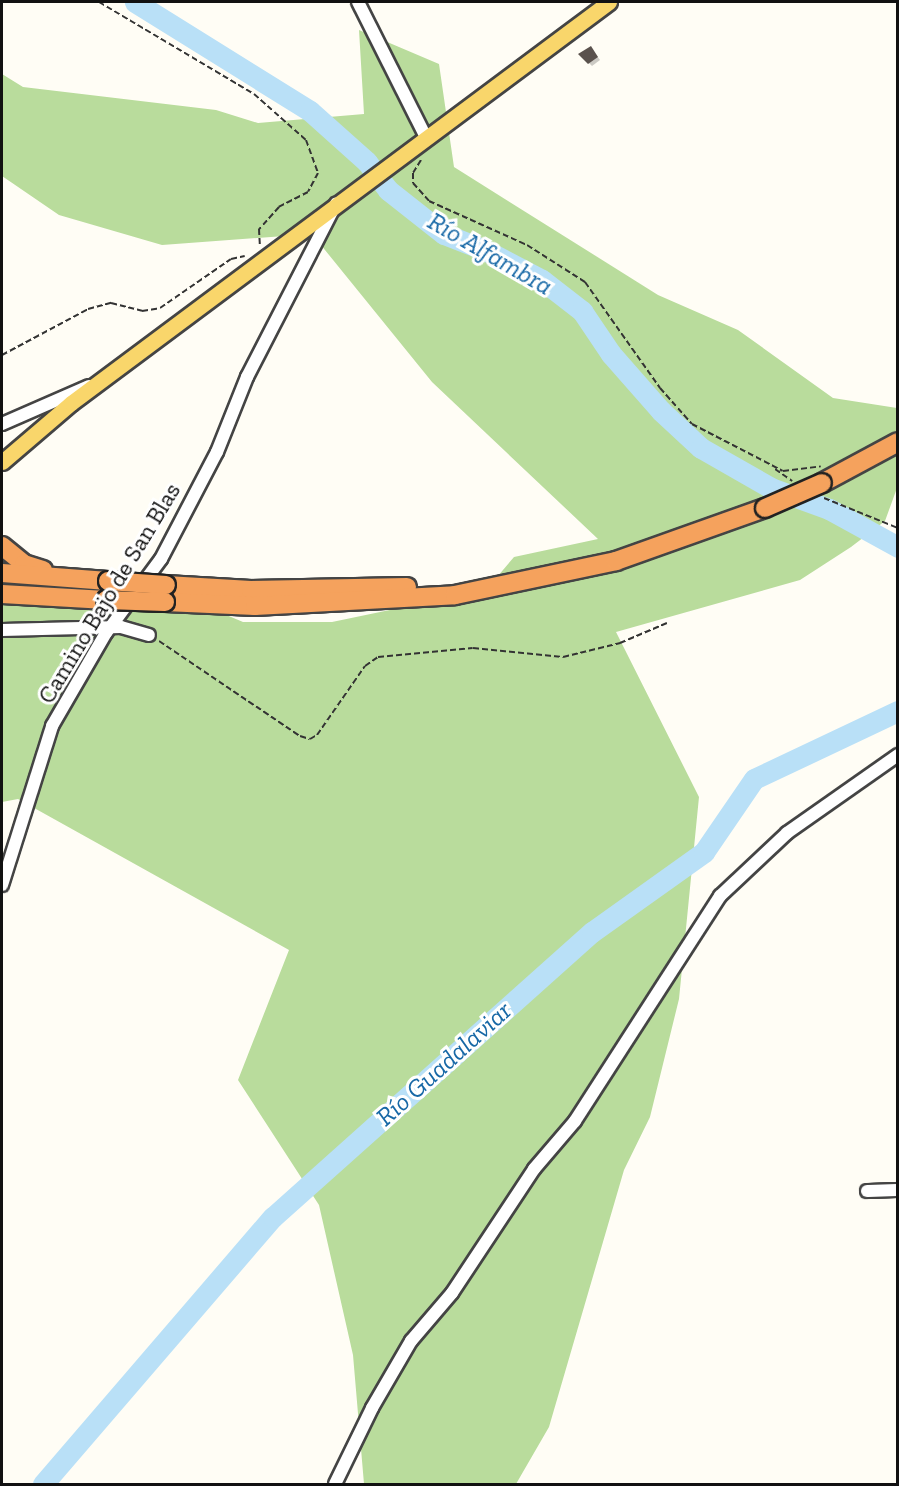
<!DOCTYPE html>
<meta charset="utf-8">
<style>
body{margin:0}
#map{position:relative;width:899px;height:1486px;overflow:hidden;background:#fffdf5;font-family:"Zilla Slab",serif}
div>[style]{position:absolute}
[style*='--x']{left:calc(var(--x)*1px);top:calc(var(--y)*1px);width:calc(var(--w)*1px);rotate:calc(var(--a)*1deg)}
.forest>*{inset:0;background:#b9dc9c}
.shadow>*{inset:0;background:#0003}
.river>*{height:21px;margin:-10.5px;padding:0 10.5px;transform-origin:10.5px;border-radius:10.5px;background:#b9e0f7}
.building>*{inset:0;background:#5a524d}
.path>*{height:2px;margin-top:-1px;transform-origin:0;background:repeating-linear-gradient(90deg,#333 0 6px,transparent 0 9px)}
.roads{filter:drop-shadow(2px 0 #444) drop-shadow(-2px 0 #444) drop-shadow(0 2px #444) drop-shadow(0 -2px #444)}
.minor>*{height:12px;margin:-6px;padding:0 6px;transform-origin:6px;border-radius:6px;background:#fff}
.major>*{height:15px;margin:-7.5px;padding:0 7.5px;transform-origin:7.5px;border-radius:7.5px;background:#f9d66b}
.highway>*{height:18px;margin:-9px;padding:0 9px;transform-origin:9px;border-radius:9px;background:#f5a25d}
.bridges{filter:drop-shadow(2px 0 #222) drop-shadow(-2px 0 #222) drop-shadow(0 2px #222) drop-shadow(0 -2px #222)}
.highway-bridge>*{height:18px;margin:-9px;padding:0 9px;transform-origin:9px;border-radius:9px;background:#f5a25d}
span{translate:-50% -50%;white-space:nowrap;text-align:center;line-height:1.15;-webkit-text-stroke:6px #fff;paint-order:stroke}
.street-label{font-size:24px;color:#111}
.water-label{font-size:26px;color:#1768a6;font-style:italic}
.frame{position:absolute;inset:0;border:3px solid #111;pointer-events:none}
</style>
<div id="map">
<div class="forest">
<div style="clip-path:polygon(359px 30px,439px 64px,454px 167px,658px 295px,738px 330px,833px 398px,897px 408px,897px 488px,885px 521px,851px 547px,800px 580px,616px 632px,699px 797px,679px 999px,650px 1117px,624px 1170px,549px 1427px,516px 1484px,364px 1484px,353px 1355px,319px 1205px,238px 1080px,289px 950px,18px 799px,2px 802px,2px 573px,39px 565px,146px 581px,243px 622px,332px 622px,486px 590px,514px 557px,598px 539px,432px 382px,312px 234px,162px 245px,59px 215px,2px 176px,2px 74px,23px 87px,216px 110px,258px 123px,364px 114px)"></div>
</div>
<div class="shadow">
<div style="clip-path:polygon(591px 48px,600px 60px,592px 66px,580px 54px)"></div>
</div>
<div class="river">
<div style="--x:135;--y:2;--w:206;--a:31.9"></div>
<div style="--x:310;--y:111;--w:76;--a:41.8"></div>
<div style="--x:367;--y:162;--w:35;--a:53"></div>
<div style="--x:388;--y:190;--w:71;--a:38.2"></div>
<div style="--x:444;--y:234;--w:44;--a:21.3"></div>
<div style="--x:485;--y:250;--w:64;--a:27.8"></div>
<div style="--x:542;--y:280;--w:51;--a:37.8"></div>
<div style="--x:582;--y:311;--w:52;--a:56"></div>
<div style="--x:611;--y:354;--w:76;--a:48.7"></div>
<div style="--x:661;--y:411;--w:54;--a:42.8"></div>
<div style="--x:701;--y:448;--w:81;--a:29.7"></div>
<div style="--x:771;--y:488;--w:62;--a:19.9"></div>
<div style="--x:829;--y:509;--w:79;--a:28.8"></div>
<div style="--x:43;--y:1484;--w:352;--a:-49.3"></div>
<div style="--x:273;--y:1217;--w:428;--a:-41.8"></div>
<div style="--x:592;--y:932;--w:138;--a:-35.5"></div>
<div style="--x:704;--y:852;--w:88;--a:-55.6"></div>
<div style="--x:754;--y:779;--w:159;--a:-25.3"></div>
</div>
<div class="building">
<div style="clip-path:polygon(591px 46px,598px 57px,588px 64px,578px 54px)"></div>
</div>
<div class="path">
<div style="--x:99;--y:2;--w:180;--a:30.7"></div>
<div style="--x:254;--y:94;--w:69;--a:41.5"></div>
<div style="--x:306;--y:140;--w:35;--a:70"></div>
<div style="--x:318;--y:173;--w:21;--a:118"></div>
<div style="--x:308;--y:192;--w:33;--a:153"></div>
<div style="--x:279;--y:207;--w:30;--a:132"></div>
<div style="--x:259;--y:229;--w:18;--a:87"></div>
<div style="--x:421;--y:160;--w:15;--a:122"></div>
<div style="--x:413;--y:173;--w:10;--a:90"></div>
<div style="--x:413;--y:183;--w:24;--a:48"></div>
<div style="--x:429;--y:201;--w:107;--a:24.2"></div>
<div style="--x:527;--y:245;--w:69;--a:32.5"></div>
<div style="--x:585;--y:282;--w:130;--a:54.7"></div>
<div style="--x:660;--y:388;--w:48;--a:48.4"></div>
<div style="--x:692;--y:424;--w:102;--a:27.3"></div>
<div style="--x:783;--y:471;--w:38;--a:-7"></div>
<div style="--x:2;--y:355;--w:98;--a:-28.1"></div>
<div style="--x:88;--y:309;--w:24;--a:-15"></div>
<div style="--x:111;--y:303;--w:32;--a:14"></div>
<div style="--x:142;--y:311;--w:18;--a:-9"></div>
<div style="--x:160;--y:308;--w:86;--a:-34.6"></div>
<div style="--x:231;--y:259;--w:14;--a:-12"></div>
<div style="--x:775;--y:469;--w:21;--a:35"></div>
<div style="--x:824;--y:498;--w:80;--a:22.1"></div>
<div style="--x:159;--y:641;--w:170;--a:34"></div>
<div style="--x:300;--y:736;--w:10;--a:17"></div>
<div style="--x:310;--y:739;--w:8;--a:-30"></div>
<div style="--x:317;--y:735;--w:84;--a:-55.2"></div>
<div style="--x:365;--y:666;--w:16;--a:-35"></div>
<div style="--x:378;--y:657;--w:95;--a:-5.4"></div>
<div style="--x:473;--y:648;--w:90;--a:5.7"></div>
<div style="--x:563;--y:657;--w:59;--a:-13.8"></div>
<div style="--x:620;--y:643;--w:51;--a:-23.1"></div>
</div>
<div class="roads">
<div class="minor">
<div style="--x:358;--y:2;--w:149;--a:63.3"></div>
<div style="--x:2;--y:424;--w:95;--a:-23.6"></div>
<div style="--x:2;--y:630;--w:119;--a:-1.4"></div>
<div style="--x:121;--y:627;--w:29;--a:16"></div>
<div style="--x:2;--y:885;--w:167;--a:-72.5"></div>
<div style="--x:52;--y:726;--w:108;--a:-59.9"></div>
<div style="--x:106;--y:633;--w:92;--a:-53.4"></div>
<div style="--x:161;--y:559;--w:121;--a:-62.4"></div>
<div style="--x:217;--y:452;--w:81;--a:-68.2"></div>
<div style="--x:247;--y:377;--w:195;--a:-62.8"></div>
<div style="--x:867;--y:1191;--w:31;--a:-2"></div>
<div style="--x:335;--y:1484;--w:85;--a:-64"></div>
<div style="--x:372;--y:1408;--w:78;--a:-59.8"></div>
<div style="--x:411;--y:1341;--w:63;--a:-49.5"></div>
<div style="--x:452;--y:1293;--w:149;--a:-56.5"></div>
<div style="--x:534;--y:1169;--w:63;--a:-49.5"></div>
<div style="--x:575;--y:1121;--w:268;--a:-57.2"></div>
<div style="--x:720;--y:896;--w:92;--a:-43.2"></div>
<div style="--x:787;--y:833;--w:136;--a:-35.1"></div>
</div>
<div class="major">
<div style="--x:2;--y:462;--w:91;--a:-40.5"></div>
<div style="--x:71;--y:403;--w:671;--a:-36.7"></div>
</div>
<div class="highway">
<div style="--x:822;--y:483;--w:86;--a:-28.3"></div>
<div style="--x:2;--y:546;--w:28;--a:39"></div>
<div style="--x:24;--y:564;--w:20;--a:18"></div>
<div style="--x:2;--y:573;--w:106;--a:4.3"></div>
<div style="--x:166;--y:585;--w:85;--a:3.4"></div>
<div style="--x:251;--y:590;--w:156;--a:-1.1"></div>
<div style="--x:2;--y:594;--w:104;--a:3.3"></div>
<div style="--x:165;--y:602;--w:90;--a:2.5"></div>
<div style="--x:255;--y:606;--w:200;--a:-3.1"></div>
<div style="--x:455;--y:595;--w:165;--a:-11.9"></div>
<div style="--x:616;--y:561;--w:158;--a:-19.6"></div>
</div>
</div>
<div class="bridges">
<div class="highway-bridge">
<div style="--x:765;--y:508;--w:62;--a:-23.7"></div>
<div style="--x:108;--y:581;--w:58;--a:3.9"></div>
<div style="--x:106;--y:600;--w:59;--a:1.9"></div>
</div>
</div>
<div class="street-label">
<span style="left:109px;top:593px;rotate:-59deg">Camino Bajo de San Blas</span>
</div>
<div class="water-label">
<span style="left:490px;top:254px;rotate:30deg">Río Alfambra</span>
<span style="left:444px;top:1064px;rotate:-42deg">Río Guadalaviar</span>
</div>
<div class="frame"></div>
</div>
